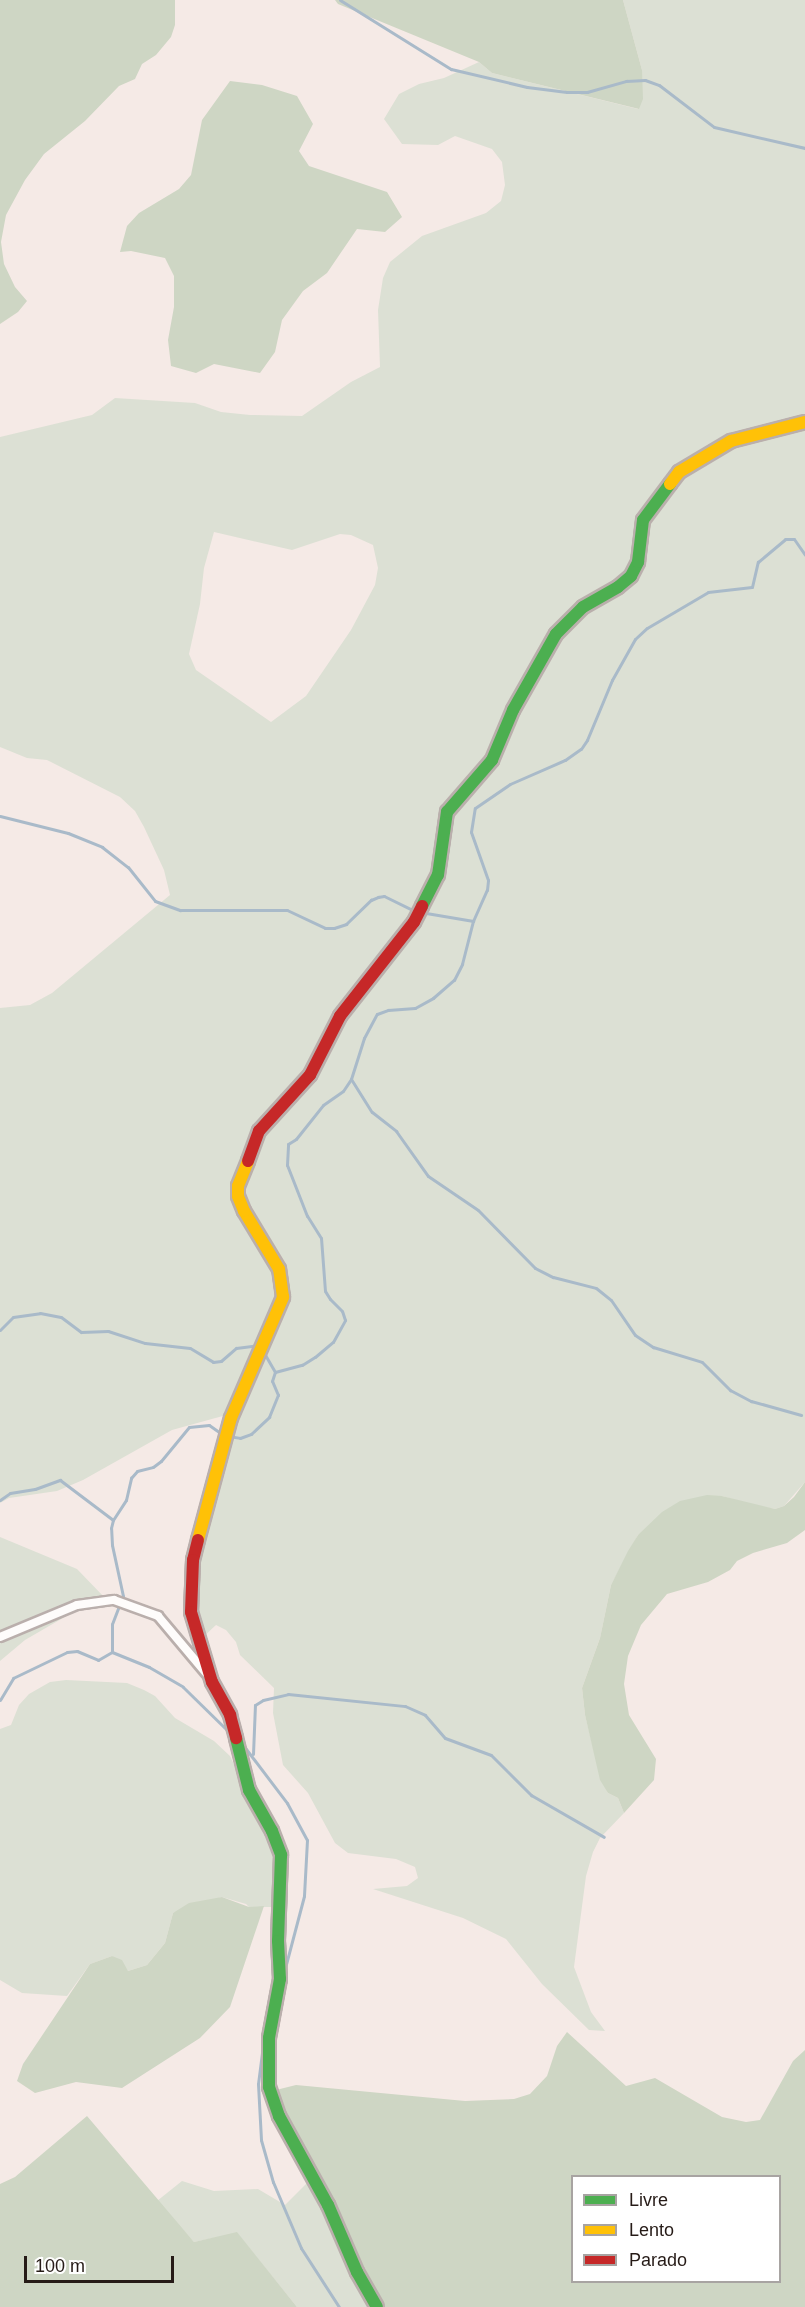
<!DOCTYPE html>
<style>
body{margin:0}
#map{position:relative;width:805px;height:2307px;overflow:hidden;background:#f5eae6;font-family:Helvetica,sans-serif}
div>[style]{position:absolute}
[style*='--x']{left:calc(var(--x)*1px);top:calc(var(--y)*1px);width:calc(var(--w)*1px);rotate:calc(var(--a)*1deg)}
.green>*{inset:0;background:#dce0d4}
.forest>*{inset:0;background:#ced6c4}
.stream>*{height:3px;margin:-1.5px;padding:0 1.5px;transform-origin:1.5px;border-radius:1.5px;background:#a9bac9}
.roads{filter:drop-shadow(2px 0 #baafac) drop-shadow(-2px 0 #baafac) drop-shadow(0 2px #baafac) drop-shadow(0 -2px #baafac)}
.street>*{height:8px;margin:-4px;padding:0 4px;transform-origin:4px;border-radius:4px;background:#fefcfb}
.fast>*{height:12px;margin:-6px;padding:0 6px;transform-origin:6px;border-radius:6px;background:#4caf50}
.slow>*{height:12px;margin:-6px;padding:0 6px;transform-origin:6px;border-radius:6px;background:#ffc107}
.jam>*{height:12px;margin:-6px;padding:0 6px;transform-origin:6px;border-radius:6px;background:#c62828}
span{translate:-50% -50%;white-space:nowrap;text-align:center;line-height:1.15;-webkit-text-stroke:6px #fff;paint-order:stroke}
.legend{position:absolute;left:571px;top:2175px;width:210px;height:108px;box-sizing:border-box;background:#fff;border:2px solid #a8a4a2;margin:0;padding:8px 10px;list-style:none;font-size:18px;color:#261b17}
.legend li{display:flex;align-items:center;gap:12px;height:30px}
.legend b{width:30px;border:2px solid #a8a4a2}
.scale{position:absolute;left:24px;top:2256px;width:150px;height:27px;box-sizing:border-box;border:3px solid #261b17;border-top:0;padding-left:8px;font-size:18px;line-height:21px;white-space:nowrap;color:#261b17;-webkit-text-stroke:4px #fff;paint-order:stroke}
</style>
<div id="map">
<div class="green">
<div style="clip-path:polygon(evenodd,623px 0,805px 0,805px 1482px,784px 1506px,775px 1509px,757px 1506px,722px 1496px,638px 1535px,611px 1585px,600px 1638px,582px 1688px,585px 1715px,594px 1751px,608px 1793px,618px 1798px,624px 1813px,600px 1838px,593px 1852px,586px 1876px,574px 1967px,591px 2012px,605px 2031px,589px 2030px,542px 1984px,506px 1939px,463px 1918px,373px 1889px,407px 1886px,418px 1878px,415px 1867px,396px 1859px,348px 1853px,335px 1843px,308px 1793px,283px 1765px,273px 1713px,274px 1688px,240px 1655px,236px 1642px,226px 1630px,216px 1625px,201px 1639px,193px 1592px,201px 1540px,230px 1414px,172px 1430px,83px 1480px,57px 1491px,9px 1498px,0 1503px,0 1008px,30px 1005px,52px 993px,170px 895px,164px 870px,144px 827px,135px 811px,120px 797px,47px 760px,27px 758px,0 747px,0 437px,92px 415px,115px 398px,195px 403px,221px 412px,250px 415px,302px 416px,351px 382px,380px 367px,378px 310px,383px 278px,390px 262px,422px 236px,486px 213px,501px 201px,505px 185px,502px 162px,492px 149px,455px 136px,438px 145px,402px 144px,384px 119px,399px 94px,419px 84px,444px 78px,479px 62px,492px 73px,638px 109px,642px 70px,623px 0,214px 532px,292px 550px,340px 534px,351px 535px,373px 545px,378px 568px,375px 585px,351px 630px,306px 696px,271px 722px,196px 670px,189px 654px,200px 604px,204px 568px,214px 532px)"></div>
<div style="clip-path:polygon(0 1537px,77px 1569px,105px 1598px,75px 1611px,25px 1640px,0 1661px)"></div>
<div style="clip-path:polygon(66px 1680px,127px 1683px,144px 1690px,155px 1696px,175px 1718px,214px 1741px,230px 1756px,277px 1854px,281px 1907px,249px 1907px,246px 1904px,222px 1897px,173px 1913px,165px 1943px,147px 1965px,128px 1971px,112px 1956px,90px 1964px,67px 1996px,22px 1993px,0 1980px,0 1729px,11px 1725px,19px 1705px,29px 1694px,50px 1682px)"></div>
<div style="clip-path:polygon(314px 2176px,381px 2307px,297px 2307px,237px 2233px,194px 2242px,157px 2201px,182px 2181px,214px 2191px,258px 2189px,285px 2205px)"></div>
</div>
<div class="forest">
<div style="clip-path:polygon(0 0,175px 0,175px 25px,171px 37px,156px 55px,142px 64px,135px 79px,119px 86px,85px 121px,44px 154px,25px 180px,6px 215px,1px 242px,4px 264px,15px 287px,27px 301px,18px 312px,0 324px)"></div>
<div style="clip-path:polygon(335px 0,623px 0,642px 70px,643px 99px,639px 109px,492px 73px,479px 62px,338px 4px)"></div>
<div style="clip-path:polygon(230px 81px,262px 85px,297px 96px,313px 124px,299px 151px,309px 166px,387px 192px,402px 217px,385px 232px,357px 229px,327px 273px,303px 291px,282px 320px,275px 352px,260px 373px,214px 364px,196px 373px,171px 366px,168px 340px,174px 307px,174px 276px,165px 258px,131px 251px,120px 252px,127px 226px,139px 213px,179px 189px,191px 175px,202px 120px)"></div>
<div style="clip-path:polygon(805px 1482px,805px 1530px,787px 1543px,753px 1553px,737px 1561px,730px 1570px,708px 1582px,667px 1594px,641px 1625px,628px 1656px,624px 1684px,629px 1715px,656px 1759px,654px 1780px,624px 1813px,618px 1798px,608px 1793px,600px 1780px,585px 1715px,582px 1688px,600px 1638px,611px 1585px,628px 1551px,638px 1535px,662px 1512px,680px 1501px,707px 1495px,722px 1496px,775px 1509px,784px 1506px,794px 1497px)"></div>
<div style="clip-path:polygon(222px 1897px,249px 1907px,264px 1906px,230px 2007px,200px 2038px,122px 2088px,76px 2082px,35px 2093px,17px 2081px,23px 2064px,90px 1964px,112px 1956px,122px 1960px,128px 1971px,147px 1965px,165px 1943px,173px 1913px,189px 1903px)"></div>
<div style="clip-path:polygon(evenodd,567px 2032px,626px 2086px,655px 2078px,722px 2117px,746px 2122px,760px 2120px,793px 2061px,805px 2050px,805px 2307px,381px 2307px,279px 2111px,276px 2090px,296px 2085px,465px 2101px,514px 2099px,530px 2094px,547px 2076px,557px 2046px,567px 2032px,572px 2176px,780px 2176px,780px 2282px,572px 2282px,572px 2176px)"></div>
<div style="clip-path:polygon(87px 2116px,194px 2242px,237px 2232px,297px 2307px,0 2307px,0 2184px,15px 2177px)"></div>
</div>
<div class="stream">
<div style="--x:340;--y:0;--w:131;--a:31.9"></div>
<div style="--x:451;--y:69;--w:78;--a:13.3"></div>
<div style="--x:527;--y:87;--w:40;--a:7.1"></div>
<div style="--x:567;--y:92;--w:20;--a:0"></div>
<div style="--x:587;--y:92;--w:41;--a:-15.8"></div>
<div style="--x:626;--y:81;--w:19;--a:-3"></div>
<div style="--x:645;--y:80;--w:15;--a:20"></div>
<div style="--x:659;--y:85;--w:69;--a:37.4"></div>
<div style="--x:714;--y:127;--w:93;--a:13"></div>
<div style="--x:0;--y:816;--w:70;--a:14"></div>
<div style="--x:68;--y:833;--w:37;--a:22"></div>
<div style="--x:102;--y:847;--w:33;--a:38"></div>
<div style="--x:128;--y:867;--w:43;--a:51.5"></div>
<div style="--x:155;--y:901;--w:27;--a:20"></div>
<div style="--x:180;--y:910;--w:107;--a:0"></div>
<div style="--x:287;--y:910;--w:42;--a:25.3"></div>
<div style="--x:325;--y:928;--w:9;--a:0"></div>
<div style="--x:334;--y:928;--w:13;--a:-18"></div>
<div style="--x:346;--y:924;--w:35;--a:-44"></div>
<div style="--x:371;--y:900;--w:8;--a:-23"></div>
<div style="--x:378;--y:897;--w:6;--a:-9"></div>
<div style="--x:384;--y:896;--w:32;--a:26"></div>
<div style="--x:426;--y:913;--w:48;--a:9.7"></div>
<div style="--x:351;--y:1079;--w:39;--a:58"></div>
<div style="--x:372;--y:1112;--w:31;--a:38"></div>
<div style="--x:396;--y:1131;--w:55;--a:54.6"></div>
<div style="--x:428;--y:1176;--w:60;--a:34.2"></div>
<div style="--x:478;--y:1210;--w:81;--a:45.5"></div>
<div style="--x:535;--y:1268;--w:20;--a:27"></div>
<div style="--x:553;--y:1277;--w:44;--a:14.3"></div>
<div style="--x:596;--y:1288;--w:19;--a:39"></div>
<div style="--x:611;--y:1300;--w:42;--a:55.6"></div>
<div style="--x:635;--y:1335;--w:22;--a:34"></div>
<div style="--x:653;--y:1347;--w:51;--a:17"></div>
<div style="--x:702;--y:1362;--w:40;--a:45"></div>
<div style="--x:730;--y:1390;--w:24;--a:28"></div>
<div style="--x:751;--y:1401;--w:52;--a:15.6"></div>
<div style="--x:0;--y:1330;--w:18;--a:-45"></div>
<div style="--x:13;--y:1317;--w:27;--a:-8"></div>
<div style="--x:40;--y:1313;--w:21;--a:11"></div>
<div style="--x:61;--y:1317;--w:25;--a:37"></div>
<div style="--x:81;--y:1332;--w:27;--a:-2"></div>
<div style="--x:108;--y:1331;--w:39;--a:18"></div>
<div style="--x:145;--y:1343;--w:45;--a:6.3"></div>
<div style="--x:190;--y:1348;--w:27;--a:31"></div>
<div style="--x:213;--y:1362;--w:8;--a:-7"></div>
<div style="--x:221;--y:1361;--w:20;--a:-41"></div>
<div style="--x:236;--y:1348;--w:23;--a:-7"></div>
<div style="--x:264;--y:1353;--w:22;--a:60"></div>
<div style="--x:275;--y:1372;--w:28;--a:-15"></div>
<div style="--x:302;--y:1365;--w:15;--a:-32"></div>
<div style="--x:315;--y:1357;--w:23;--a:-40"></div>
<div style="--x:333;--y:1342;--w:25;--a:-61"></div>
<div style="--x:345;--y:1320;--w:9;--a:-108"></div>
<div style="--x:342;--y:1311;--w:17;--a:-135"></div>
<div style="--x:330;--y:1299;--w:9;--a:-122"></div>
<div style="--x:325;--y:1291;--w:53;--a:-94.3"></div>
<div style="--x:321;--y:1238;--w:26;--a:-122"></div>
<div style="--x:307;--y:1216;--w:55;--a:-111.4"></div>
<div style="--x:287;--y:1165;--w:21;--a:-87"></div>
<div style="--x:288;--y:1144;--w:9;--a:-32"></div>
<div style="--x:296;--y:1139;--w:43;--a:-51.5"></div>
<div style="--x:323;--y:1105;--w:24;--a:-35"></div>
<div style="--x:343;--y:1091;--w:14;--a:-56"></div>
<div style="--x:351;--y:1079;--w:43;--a:-72.4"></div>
<div style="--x:364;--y:1038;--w:27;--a:-62"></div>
<div style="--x:377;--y:1014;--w:12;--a:-20"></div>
<div style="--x:388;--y:1010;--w:27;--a:-4"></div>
<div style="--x:415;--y:1008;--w:21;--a:-29"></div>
<div style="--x:433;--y:998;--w:28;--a:-41"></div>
<div style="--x:454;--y:980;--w:18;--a:-63"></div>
<div style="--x:462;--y:964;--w:44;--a:-75.7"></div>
<div style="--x:473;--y:921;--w:34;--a:-66"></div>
<div style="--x:487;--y:890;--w:10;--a:-84"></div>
<div style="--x:488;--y:880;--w:51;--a:-109.5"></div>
<div style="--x:471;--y:832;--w:24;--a:-81"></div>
<div style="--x:475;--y:808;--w:42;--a:-34.4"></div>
<div style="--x:510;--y:784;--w:60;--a:-23.6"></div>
<div style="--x:565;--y:760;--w:19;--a:-35"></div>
<div style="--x:581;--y:749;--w:11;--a:-56"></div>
<div style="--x:587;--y:740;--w:65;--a:-67.4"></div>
<div style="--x:612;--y:680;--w:47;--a:-60.7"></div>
<div style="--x:635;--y:639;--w:16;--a:-43"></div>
<div style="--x:647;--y:628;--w:71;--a:-30.5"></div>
<div style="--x:708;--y:592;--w:44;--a:-6.5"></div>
<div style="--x:752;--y:587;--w:26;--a:-77"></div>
<div style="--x:758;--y:562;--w:35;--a:-40"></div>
<div style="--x:785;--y:539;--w:9;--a:0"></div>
<div style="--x:794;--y:539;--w:19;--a:55"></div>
<div style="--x:228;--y:1436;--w:12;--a:9"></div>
<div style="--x:240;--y:1438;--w:12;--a:-20"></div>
<div style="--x:251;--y:1434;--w:25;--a:-43"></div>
<div style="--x:269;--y:1417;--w:24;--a:-68"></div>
<div style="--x:278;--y:1395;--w:15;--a:-113"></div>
<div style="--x:272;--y:1381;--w:9;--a:-72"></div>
<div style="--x:0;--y:1500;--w:12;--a:-35"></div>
<div style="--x:10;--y:1493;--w:25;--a:-9"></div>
<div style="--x:35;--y:1489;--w:27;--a:-20"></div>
<div style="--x:60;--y:1480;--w:66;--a:37"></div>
<div style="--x:112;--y:1652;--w:40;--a:22"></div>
<div style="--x:149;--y:1667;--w:39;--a:30"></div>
<div style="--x:183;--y:1687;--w:64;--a:44.4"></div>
<div style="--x:112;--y:1652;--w:28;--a:-90"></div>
<div style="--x:112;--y:1624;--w:30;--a:-69"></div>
<div style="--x:123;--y:1596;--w:52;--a:-102.2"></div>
<div style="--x:112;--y:1545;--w:17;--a:-93"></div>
<div style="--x:111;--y:1528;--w:8;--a:-76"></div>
<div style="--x:113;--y:1520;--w:24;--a:-57"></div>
<div style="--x:126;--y:1500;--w:23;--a:-77"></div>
<div style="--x:131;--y:1478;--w:9;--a:-49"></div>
<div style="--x:137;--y:1471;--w:16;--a:-14"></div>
<div style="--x:153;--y:1467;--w:10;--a:-37"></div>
<div style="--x:161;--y:1461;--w:44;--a:-50.5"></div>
<div style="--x:189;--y:1427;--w:20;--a:-6"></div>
<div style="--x:209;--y:1425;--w:16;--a:35"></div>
<div style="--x:0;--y:1700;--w:26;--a:-59"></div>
<div style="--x:13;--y:1678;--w:60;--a:-25.7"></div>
<div style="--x:67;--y:1652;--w:10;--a:-6"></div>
<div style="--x:77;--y:1651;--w:23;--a:23"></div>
<div style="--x:98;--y:1660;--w:16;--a:-30"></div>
<div style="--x:243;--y:1745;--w:73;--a:52.8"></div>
<div style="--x:287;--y:1803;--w:42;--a:61.6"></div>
<div style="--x:307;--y:1840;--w:56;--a:93.1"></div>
<div style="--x:304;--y:1896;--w:74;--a:104.8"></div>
<div style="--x:253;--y:1754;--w:49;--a:-87.7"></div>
<div style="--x:255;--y:1705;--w:9;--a:-32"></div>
<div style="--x:263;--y:1700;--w:26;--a:-13"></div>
<div style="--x:288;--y:1694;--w:118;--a:5.9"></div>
<div style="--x:405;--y:1706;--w:22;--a:24"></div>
<div style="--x:425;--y:1715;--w:30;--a:49"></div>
<div style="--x:445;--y:1738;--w:49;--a:20.3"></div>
<div style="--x:491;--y:1755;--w:57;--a:45"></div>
<div style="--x:531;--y:1795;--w:84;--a:29.9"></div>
<div style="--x:264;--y:2037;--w:47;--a:97.3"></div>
<div style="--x:258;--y:2084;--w:56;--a:86.9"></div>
<div style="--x:261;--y:2140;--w:44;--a:74.1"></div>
<div style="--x:273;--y:2182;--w:72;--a:67"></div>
<div style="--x:301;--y:2248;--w:70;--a:57.2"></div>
</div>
<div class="roads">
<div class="street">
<div style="--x:0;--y:1637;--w:83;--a:-22.6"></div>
<div style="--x:77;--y:1605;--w:37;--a:-8"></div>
<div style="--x:114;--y:1600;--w:47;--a:20"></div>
<div style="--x:158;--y:1616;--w:75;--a:49.9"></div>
</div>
<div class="fast">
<div style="--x:422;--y:906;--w:35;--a:-63"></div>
<div style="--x:438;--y:875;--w:64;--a:-81.9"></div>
<div style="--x:447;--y:812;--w:69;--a:-49.1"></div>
<div style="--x:492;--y:760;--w:54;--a:-67.2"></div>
<div style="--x:513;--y:710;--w:87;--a:-60.5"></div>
<div style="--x:556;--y:634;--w:38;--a:-45"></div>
<div style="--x:583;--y:607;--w:40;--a:-29.7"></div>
<div style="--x:618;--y:587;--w:17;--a:-40"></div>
<div style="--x:631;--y:576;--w:16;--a:-63"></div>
<div style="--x:638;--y:562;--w:42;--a:-83.2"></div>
<div style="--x:643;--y:520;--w:45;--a:-53.1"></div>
<div style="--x:236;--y:1738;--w:54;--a:76"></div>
<div style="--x:249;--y:1790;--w:47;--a:60.7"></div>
<div style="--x:272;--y:1831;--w:26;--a:69"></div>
<div style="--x:281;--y:1855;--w:86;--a:92"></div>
<div style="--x:278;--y:1941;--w:38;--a:87"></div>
<div style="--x:280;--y:1979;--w:60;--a:100.6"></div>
<div style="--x:269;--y:2038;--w:49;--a:90"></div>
<div style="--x:269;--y:2087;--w:31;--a:71"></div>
<div style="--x:279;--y:2116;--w:102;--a:61.2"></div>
<div style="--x:328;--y:2205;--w:73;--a:66.6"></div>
<div style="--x:357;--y:2272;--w:40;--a:60.3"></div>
</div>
<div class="slow">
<div style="--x:670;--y:484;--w:15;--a:-53"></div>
<div style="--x:679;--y:472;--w:61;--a:-30.8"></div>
<div style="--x:731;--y:441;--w:76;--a:-14.4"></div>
<div style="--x:198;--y:1540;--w:126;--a:-74.9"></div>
<div style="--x:231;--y:1418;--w:132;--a:-66.7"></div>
<div style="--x:283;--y:1297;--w:28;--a:-98"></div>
<div style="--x:279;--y:1269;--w:68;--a:-121.1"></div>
<div style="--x:244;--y:1211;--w:16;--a:-112"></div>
<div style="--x:238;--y:1196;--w:10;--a:-90"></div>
<div style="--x:238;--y:1186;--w:27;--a:-68"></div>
</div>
<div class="jam">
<div style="--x:248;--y:1161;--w:32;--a:-70"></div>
<div style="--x:259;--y:1131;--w:76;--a:-47.7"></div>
<div style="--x:310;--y:1075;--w:66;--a:-63"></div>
<div style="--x:340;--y:1016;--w:120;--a:-51.8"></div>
<div style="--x:414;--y:922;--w:18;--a:-63"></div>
<div style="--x:198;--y:1540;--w:21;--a:104"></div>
<div style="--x:193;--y:1560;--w:52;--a:92.2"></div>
<div style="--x:191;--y:1612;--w:73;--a:73.3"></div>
<div style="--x:212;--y:1682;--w:38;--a:61"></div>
<div style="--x:230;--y:1715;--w:24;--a:75"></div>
</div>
</div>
<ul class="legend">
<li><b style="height:8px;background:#4caf50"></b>Livre</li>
<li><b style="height:8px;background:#ffc107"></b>Lento</li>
<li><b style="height:8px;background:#c62828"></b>Parado</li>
</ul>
<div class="scale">100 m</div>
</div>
